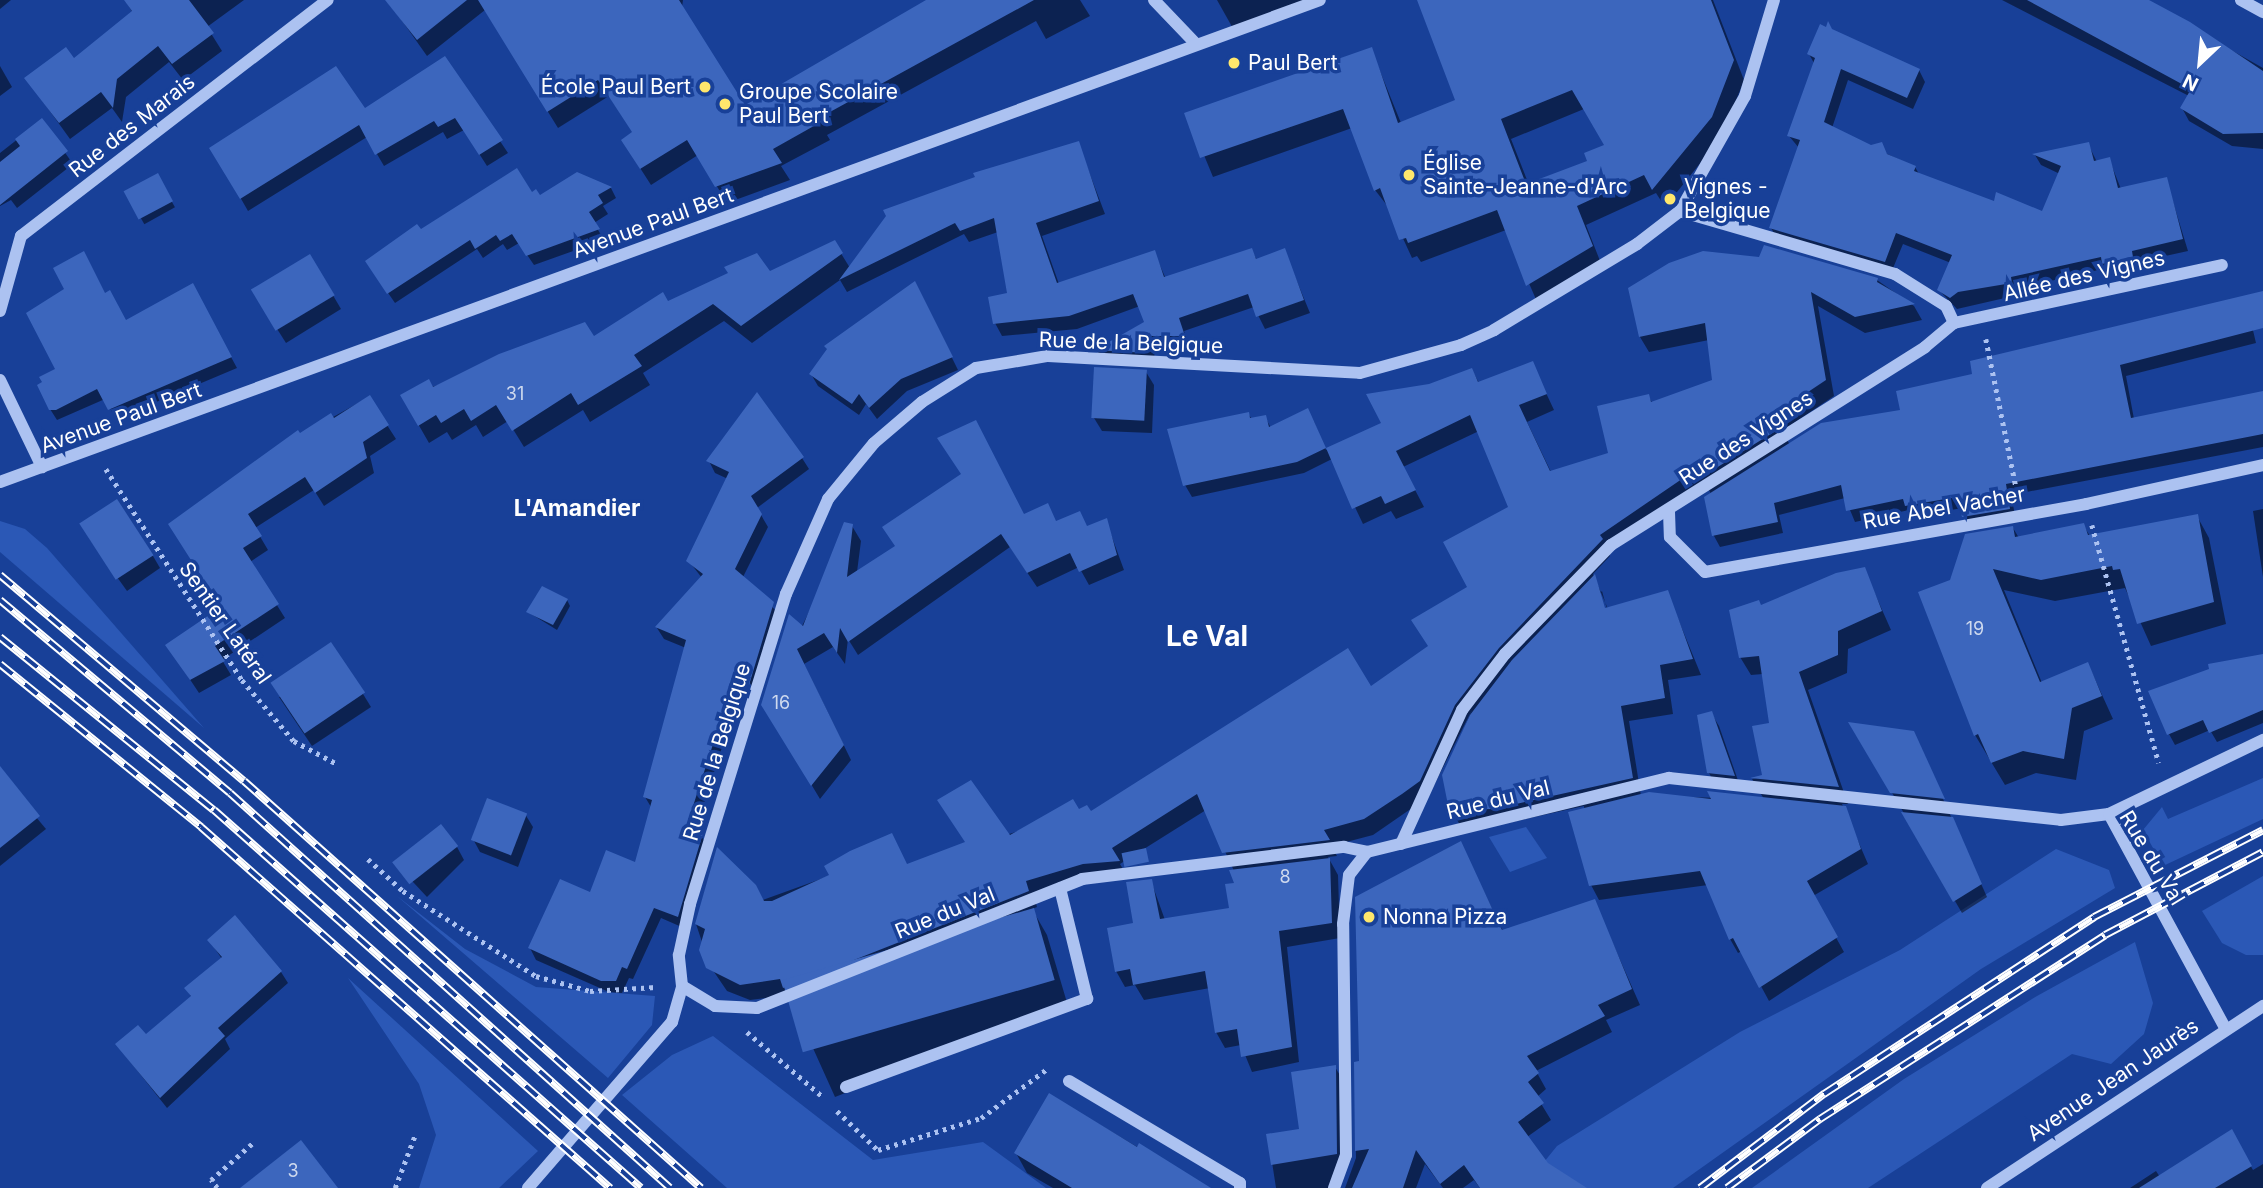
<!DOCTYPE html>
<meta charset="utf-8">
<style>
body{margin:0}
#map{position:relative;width:2263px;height:1188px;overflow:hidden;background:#184098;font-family:Inter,sans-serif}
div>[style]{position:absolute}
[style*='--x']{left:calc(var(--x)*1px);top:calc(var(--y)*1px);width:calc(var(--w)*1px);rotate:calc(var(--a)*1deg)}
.green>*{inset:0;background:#2b58b6}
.shadow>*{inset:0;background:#0007;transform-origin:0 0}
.building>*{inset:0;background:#3c66bd;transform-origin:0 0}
.path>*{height:4.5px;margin-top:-2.25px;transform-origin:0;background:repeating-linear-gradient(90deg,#acc2f1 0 3.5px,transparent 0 8.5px)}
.minor>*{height:12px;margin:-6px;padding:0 6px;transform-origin:6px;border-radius:6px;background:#acc2f1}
.rail>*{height:8px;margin-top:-4px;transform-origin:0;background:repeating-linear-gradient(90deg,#184098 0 16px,#fff 0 32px);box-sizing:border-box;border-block:2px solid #fff}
.dots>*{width:19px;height:19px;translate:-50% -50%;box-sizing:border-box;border:4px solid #184098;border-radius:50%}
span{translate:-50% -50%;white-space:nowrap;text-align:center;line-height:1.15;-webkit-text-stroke:7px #184098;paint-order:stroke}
.number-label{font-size:18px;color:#ced9ee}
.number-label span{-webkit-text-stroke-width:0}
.poi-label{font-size:21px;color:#fff}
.left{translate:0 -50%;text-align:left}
.right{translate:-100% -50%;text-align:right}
.street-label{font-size:21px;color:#fff}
.neighbourhood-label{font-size:23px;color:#fff;font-weight:700}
.district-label{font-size:28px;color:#fff;font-weight:700}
.north{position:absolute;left:2165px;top:28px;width:70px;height:70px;-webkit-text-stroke:5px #184098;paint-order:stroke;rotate:206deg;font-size:19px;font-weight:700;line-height:28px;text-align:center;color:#fff}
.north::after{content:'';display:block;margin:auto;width:24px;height:32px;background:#fff;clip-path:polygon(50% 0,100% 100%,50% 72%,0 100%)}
</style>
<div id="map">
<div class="green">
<div style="clip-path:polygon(0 521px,25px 529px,47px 548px,204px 728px,0 552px)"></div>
<div style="clip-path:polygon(2263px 778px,2263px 819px,2163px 866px,2143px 830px,2162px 807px,2168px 819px)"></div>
<div style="clip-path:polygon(1526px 827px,1547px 858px,1510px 872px,1489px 837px)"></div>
<div style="clip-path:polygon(2056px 849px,2109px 870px,2115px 888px,1981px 969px,1673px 1188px,1523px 1188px,1557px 1146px,1740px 1032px,1900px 950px)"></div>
<div style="clip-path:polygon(2263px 876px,2263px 955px,2246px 955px,2222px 943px,2202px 911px)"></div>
<div style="clip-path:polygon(397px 896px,465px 949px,536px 987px,655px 996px,652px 1025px,608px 1078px)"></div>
<div style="clip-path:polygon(2135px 942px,2153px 1003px,2144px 1034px,2111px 1064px,2072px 1054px,1868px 1188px,1752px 1188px,1904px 1079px,2037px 996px)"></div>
<div style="clip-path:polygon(348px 978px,538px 1151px,499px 1188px,419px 1188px,436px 1135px,419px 1084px)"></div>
<div style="clip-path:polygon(713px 1036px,873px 1160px,983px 1142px,1046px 1188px,727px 1188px,622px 1095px,672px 1055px)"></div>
</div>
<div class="shadow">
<div style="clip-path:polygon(0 0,11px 0,0 9px)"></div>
<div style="clip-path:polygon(125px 0,244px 0,207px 27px,222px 51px,183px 80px,169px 62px,126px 97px,122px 122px,112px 108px,70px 139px,26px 78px,74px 60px,133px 13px)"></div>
<div style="clip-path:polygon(404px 0,683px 0,682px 7px,745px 107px,932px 0,1080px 0,1090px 16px,1046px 39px,1036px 21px,827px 135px,830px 140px,781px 166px,790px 180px,727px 203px,698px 155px,651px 185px,633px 157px,633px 132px,609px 96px,558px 128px,485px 10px,427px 56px,393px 8px)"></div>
<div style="clip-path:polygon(1217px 0,1309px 0,1235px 32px)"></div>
<div style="clip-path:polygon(evenodd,1437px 0,1713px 0,1744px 80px,1722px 136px,1665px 207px,1656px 193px,1586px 225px,1602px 266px,1538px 304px,1506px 230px,1421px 262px,1417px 256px,1412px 258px,1389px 208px,1375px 190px,1352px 128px,1213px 177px,1187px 114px,1371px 49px,1401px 123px,1457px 101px,1437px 0,1584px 109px,1607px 146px,1589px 162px,1529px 185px,1511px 139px,1584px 109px)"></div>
<div style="clip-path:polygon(2002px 0,2142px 0,2263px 68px,2263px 149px,2232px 146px,2189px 121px,2182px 108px,2189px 96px)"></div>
<div style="clip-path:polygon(1832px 31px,1919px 70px,1925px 82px,1913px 109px,1848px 80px,1832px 128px,1915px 167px,1919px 174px,1996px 203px,2043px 213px,2060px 174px,2041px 165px,2035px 155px,2088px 144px,2097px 162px,2109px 159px,2121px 189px,2166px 179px,2188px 251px,2138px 262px,2139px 269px,2111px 275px,2107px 268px,2016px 289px,2018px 295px,1957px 309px,1939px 290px,1951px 263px,1903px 244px,1891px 273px,1778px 240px,1771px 228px,1799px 148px,1789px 136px,1815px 65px,1809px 54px)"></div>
<div style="clip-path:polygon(445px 59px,508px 153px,487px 166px,464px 130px,447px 139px,443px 132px,384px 166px,367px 137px,248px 211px,212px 148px,364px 111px)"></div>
<div style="clip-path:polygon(0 66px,12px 87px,0 96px)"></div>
<div style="clip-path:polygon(42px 120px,73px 164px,17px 208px,11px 200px,0 206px,0 153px)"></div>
<div style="clip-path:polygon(1078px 143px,1105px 214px,1042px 236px,1059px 284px,1154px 252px,1166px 279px,1251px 250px,1257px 260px,1284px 250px,1310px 313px,1265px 329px,1254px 307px,1184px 331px,1190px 348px,1159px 348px,1155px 341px,1154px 365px,1104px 362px,1097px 350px,1147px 323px,1140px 306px,1077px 329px,1002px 336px,995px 323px,1009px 295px,998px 232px,969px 242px,964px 234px,847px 292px,840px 280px,752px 343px,724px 321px,643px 373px,650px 385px,590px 422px,583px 410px,524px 447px,508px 421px,483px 437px,476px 425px,452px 440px,447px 432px,429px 443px,402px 396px,593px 338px,668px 303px,770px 273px,834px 242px,850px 268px)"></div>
<div style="clip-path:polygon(577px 174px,611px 188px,616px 198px,603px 206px,608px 214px,594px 223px,604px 240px,534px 265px,519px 243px,507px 250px,503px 244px,483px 258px,477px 249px,395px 303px,373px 271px,420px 232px,532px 194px,540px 198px)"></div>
<div style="left:157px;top:175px;width:37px;height:35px;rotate:61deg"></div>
<div style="clip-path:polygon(310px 256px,341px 309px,286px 343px,260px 302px)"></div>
<div style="clip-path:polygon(evenodd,1877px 280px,1914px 306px,1922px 320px,1865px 333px,1818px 306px,1834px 396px,1782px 431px,1790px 445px,2248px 309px,2256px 343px,2126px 376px,2134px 419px,2263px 393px,2263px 447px,2011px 495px,2016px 520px,1970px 528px,1962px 508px,1913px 517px,1909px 510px,1855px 522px,1845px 498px,1779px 515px,1783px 533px,1720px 547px,1714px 536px,1706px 498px,1711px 494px,1706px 484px,1608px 551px,1610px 556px,1593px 574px,1608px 609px,1667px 592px,1701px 675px,1668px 680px,1673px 714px,1629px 721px,1641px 796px,1764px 799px,1752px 779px,1764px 776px,1771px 724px,1763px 674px,1751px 675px,1740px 657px,1761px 607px,1864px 569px,1891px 630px,1848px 649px,1847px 673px,1808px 690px,1848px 804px,1842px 804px,1868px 864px,1813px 896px,1844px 952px,1769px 1001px,1742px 951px,1738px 953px,1730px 939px,1708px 885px,1599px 900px,1591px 885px,1584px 806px,1503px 824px,1460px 825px,1451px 809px,1444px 775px,1472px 710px,1428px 797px,1373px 835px,1331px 846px,1337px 856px,1328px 857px,1338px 875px,1340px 938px,1287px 947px,1299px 1062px,1252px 1072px,1241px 1045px,1225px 1048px,1216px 1032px,1210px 988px,1144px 1000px,1135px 985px,1125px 987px,1116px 971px,1151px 881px,1165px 920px,1231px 909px,1237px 884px,1234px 871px,1206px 810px,1120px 864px,1127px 876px,1093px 879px,1034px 897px,1037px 907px,1032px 909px,1047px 935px,1068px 1006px,835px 1097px,789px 995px,750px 1000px,727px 991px,710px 966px,696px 924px,832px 875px,907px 866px,1079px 812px,1090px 814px,1371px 689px,1430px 647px,1469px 587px,1511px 508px,1479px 431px,1403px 467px,1424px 507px,1396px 519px,1391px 511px,1363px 524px,1332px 459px,1304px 473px,1192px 497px,1185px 485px,1248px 414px,1252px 419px,1265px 417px,1271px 428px,1314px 422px,1326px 450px,1383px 424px,1429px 386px,1472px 370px,1479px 383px,1532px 363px,1554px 410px,1527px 422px,1551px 472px,1610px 454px,1648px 396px,1653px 404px,1714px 381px,1709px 340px,1649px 352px,1640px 337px,1630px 289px,1877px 280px,1602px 591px,1609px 616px,1605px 617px,1599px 594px,1602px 591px)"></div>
<div style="clip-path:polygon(105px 295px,125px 322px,198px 296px,237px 368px,116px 419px,105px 399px,57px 420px,50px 409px,57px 369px)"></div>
<div style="clip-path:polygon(921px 295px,958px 370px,907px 391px,877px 419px,866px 404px,859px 415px,818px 386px,811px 374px)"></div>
<div style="clip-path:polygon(1146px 372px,1154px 385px,1152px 433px,1102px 431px,1094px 418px)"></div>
<div style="clip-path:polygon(369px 397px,396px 439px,370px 456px,374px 473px,324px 506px,314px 490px,255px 528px,268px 550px,250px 562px,285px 618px,222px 660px,231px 675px,199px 693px,167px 645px,223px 608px,179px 538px,299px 436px)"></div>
<div style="clip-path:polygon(802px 458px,809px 469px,757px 508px,768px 527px,743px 577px,780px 615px,756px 693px,745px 675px,696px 829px,708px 846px,684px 928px,661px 918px,633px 979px,629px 978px,622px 993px,609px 992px,536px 960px,530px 948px,592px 894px,637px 865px,651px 807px,645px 797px,686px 648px,664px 639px,657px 628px,702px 578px,688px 560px,728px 479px,715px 473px,709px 461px)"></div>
<div style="clip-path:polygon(2263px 509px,2263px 577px,2253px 511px)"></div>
<div style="clip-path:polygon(1024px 515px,1088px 528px,1106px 521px,1124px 570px,1089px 585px,1079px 567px,1037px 587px,1010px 547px,858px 655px,848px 639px,845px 664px,833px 647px,804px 664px,851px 760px,820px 799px,763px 704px,852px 526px,861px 541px,857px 572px)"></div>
<div style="clip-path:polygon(2197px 516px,2209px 538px,2226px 624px,2151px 646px,2125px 588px,2055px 601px,2004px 590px,2042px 683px,2088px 664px,2113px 719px,2084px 731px,2076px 780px,2036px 773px,2005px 785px,1975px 735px,1951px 582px,2013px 528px,2019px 538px,2083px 525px,2090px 536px)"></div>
<div style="clip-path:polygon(89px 538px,153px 556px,160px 568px,127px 591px)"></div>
<div style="clip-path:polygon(567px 600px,570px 606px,557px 630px,528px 612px)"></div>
<div style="clip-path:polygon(2263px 656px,2263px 723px,2217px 742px,2210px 730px,2175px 745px,2169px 734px)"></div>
<div style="clip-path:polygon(363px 694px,371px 707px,312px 746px,279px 697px)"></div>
<div style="clip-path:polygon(1711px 713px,1719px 726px,1741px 789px,1716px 786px,1709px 773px)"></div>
<div style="clip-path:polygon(1852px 724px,1913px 732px,1987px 897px,1962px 913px)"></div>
<div style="clip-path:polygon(0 774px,46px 829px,0 866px)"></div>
<div style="clip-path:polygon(525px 814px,533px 827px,518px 867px,480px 852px,473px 839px)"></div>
<div style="clip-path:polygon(1460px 843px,1503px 931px,1594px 901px,1640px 1005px,1606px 1020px,1612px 1032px,1536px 1071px,1546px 1089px,1537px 1097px,1551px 1120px,1527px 1137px,1547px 1164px,1578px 1188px,1480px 1188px,1474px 1180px,1463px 1188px,1443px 1188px,1425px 1164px,1416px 1188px,1345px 1188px,1356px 1158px,1355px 1063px,1361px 1063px)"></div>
<div style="clip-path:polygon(457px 847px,464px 860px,427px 897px,399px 867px)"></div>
<div style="clip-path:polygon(209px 940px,281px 972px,288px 983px,225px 1039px,230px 1049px,167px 1108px,117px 1045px,146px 1037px,192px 998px,187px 989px,222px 959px)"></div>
<div style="clip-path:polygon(1335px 1067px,1344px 1082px,1339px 1188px,1276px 1188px,1268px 1136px,1301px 1130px)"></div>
<div style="clip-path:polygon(1050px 1095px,1206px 1188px,1053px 1188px,1027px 1173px,1016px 1153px)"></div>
<div style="clip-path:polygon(2231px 1131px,2253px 1170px,2263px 1164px,2263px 1188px,2130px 1188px,2156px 1171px,2160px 1177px)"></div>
</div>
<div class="building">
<div style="clip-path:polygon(124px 0,189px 0,214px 33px,172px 64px,158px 46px,117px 79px,113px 108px,101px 92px,59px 123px,24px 78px,66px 47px,74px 58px,132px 11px)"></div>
<div style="clip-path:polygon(385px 0,467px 0,417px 40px)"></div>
<div style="clip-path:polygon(478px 0,679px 0,745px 105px,926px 0,1034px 0,819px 118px,821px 122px,773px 149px,782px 163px,715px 187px,687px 140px,640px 169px,621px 140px,632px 132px,598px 80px,547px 112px)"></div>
<div style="clip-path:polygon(evenodd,1417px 0,1711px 0,1734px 60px,1712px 117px,1652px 190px,1644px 175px,1577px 206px,1593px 246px,1526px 286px,1497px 210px,1408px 243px,1406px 238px,1399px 240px,1380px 188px,1374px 191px,1343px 109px,1200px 158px,1184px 113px,1372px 47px,1398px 123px,1455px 100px,1417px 0,1572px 90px,1604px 145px,1584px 153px,1587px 161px,1526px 184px,1501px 119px,1572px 90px)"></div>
<div style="clip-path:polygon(2027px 0,2149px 0,2190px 22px,2263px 71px,2263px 133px,2223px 134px,2180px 108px,2191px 89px)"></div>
<div style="clip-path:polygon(1828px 21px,1832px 29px,1920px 69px,1907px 98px,1841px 69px,1824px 122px,1871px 145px,1882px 142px,1887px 154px,1916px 166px,1914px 171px,1994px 201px,1996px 192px,2042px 211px,2061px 166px,2032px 154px,2089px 142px,2094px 161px,2110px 157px,2118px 188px,2167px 177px,2183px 239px,2132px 251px,2133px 257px,2102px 264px,2101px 257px,2011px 277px,2012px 283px,1958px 292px,1950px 298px,1937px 290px,1952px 255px,1896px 233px,1885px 262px,1769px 228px,1800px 140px,1787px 136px,1815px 58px,1807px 54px,1820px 24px,1826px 27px)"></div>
<div style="clip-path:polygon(445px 56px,503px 140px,479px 155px,455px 118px,438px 127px,434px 121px,375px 155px,359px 125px,240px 199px,209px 148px,336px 66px,365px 108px)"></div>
<div style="clip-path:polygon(42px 118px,68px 151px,0 205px,0 162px,20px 146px,15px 139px)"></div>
<div style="clip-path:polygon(1079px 141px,1099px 201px,1036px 223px,1057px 283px,1155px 250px,1164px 277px,1252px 248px,1256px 259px,1285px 248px,1304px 300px,1256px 317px,1248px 294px,1179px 318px,1185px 336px,1150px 336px,1149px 332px,1148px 353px,1095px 350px,1144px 322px,1133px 294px,1069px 316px,993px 324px,988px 297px,1007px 293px,994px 218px,960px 231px,955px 223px,839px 280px,886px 216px,883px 210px,975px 177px,973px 173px)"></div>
<div style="clip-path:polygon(517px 168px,532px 192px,536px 189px,540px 195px,577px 172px,612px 187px,598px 195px,603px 203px,589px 212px,600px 229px,526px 256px,512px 234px,500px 241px,496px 235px,475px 249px,470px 240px,387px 294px,365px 261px,417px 224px,421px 229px)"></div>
<div style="left:158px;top:173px;width:32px;height:39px;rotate:62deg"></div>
<div style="clip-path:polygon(835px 240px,843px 253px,741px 326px,713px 304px,634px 355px,642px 366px,578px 405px,571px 393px,512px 431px,496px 405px,471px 421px,464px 409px,441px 423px,436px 415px,418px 426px,400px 395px,429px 379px,433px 387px,499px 354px,585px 322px,594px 336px,663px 292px,668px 301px,728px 273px,724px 267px,757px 253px,770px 271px)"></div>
<div style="clip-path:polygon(1764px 245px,1878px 278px,1877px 282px,1915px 304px,1855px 317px,1811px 292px,1826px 380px,1766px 420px,1776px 417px,1782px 427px,1700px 478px,1698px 468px,1600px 535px,1603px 539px,1499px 648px,1455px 705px,1420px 781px,1402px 794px,1364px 819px,1324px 830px,1330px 840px,1222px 853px,1197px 794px,1112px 848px,1120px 861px,1083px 864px,1026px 881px,1029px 891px,783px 988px,780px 979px,740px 985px,706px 968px,699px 950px,705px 929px,695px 924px,717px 847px,756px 885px,764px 901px,772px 901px,829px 875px,824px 866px,850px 851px,892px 833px,907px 864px,965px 842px,937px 800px,971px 780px,1010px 835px,1073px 799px,1079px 809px,1087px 805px,1091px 811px,1348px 648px,1371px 686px,1428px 646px,1411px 620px,1467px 587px,1443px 542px,1508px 507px,1470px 415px,1396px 451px,1416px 490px,1385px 504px,1381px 496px,1352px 509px,1326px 448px,1381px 423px,1366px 394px,1429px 384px,1472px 368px,1478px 382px,1533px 361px,1547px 394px,1519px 405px,1550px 471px,1608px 453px,1597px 406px,1649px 394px,1651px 402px,1712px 380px,1705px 323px,1639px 337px,1628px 288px,1669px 263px,1703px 251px,1759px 257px)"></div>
<div style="clip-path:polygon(84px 251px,105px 293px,110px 290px,126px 320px,193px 283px,232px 357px,108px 410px,97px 389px,56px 410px,49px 410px,37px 385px,42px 382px,39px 377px,55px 369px,26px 313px,64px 289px,53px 268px)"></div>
<div style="left:310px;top:254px;width:48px;height:69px;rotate:59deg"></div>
<div style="clip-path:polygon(915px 281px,953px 357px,901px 379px,869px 408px,859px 394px,852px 404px,809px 374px,827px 349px,824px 346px)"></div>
<div style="clip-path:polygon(2263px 291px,2263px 328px,2120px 365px,2131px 418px,2263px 391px,2263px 434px,2006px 484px,2010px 509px,1962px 517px,1957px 497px,1905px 506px,1903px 499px,1846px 511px,1841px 485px,1774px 503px,1778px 522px,1712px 536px,1704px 497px,1821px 423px,1900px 410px,1896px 391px,1972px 374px,1970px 361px)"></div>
<div style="left:1094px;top:367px;width:53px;height:51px;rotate:3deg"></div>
<div style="clip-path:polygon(757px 392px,804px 457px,751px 496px,762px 514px,735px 569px,774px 602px,749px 685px,738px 667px,695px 800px,689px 819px,703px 833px,678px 917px,654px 908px,627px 969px,622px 967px,616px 981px,601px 981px,528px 948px,560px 879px,590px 892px,606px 850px,635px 862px,652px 800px,643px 797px,686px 640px,655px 627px,703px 574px,686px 561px,729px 472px,706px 461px)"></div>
<div style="clip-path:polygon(370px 395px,389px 425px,363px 442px,367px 458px,315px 493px,305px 477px,248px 514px,262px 536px,243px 548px,279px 604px,215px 646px,225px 661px,190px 680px,165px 645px,221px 607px,168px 524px,298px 430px,300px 433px,331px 413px,334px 418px)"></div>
<div style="clip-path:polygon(1308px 408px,1326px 448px,1297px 462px,1183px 486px,1167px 429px,1249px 412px,1250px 418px,1266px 415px,1269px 427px)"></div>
<div style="clip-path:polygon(976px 420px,1024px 514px,1048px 503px,1056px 521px,1080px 511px,1087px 526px,1107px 518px,1117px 555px,1079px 572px,1070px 553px,1027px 573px,1001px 534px,848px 642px,840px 628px,837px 653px,824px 633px,797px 649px,844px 745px,811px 786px,761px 705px,789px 614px,803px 626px,844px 522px,853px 524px,847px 577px,895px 546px,882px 527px,961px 474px,937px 438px)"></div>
<div style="left:117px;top:499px;width:67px;height:45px;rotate:57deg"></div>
<div style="clip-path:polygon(2198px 514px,2214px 602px,2137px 624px,2120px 569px,2113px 570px,2112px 566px,2041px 580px,1993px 569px,2040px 682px,2088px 662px,2102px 696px,2072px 708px,2064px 759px,2023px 751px,1991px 763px,1978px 734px,1974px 736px,1918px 592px,1950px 580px,1965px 534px,2013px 526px,2015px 537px,2084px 523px,2088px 535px)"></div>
<div style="clip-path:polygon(1865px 567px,1882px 611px,1838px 631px,1838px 655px,1799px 672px,1839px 787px,1750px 778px,1762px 775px,1752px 726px,1769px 723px,1759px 656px,1739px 658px,1729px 610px,1759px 600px,1761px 605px,1836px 573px)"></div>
<div style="clip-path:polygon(1595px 574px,1605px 608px,1668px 590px,1693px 659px,1660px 665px,1665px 698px,1621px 706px,1633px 778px,1494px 809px,1449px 810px,1442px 775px,1470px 715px,1512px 660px)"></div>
<div style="clip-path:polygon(542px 586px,568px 599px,553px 625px,526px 612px)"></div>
<div style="left:331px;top:642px;width:61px;height:73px;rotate:56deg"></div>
<div style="clip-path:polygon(2263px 654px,2263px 710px,2209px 733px,2203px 720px,2167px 735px,2148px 691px,2209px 669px,2208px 664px)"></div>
<div style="clip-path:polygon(1712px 711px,1735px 776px,1707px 773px,1697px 715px)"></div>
<div style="clip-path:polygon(1848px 722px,1914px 731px,1945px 799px,1890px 793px)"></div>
<div style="clip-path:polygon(0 766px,40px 816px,0 848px)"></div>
<div style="clip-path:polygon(1707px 791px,1846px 806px,1861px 849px,1807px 881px,1838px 937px,1759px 988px,1733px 938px,1729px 940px,1700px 871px,1589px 886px,1568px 812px,1649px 792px,1711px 799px)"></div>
<div style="left:487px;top:798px;width:43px;height:45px;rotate:21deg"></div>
<div style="clip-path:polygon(1901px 812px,1953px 817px,1982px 884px,1953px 902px)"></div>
<div style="left:441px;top:824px;width:28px;height:62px;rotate:52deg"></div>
<div style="clip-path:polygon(1461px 841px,1502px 930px,1595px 899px,1632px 989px,1598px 1005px,1605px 1016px,1527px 1056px,1539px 1073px,1528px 1082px,1544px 1103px,1518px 1122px,1548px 1163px,1587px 1188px,1480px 1188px,1464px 1165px,1440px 1184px,1416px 1150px,1403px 1188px,1352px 1188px,1369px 1149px,1355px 1151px,1354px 1062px,1359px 1061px,1355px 897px)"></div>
<div style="left:1146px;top:848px;width:14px;height:25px;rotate:78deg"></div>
<div style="clip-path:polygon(1330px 858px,1332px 923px,1279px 931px,1292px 1047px,1241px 1057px,1237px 1029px,1215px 1033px,1205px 971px,1133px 985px,1130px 969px,1115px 972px,1107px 928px,1133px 923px,1126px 882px,1152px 879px,1160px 919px,1229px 908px,1225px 884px,1234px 883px,1229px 870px)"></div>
<div style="left:1034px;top:908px;width:75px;height:262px;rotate:74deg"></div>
<div style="clip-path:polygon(235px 915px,282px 971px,218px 1028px,225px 1036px,160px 1098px,115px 1044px,138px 1025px,146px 1034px,191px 996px,184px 988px,222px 957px,207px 940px)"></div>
<div style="clip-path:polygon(1336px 1065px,1337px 1154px,1271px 1165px,1266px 1134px,1299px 1129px,1291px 1072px)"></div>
<div style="clip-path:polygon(1049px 1093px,1137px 1147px,1139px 1143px,1211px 1188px,1072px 1188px,1014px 1153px)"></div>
<div style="clip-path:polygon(2232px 1129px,2252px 1166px,2215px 1188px,2139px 1188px)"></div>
<div style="clip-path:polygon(301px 1140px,338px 1188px,240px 1188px)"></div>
</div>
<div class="path">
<div style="--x:1986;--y:339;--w:155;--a:78.5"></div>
<div style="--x:106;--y:469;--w:251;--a:57.2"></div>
<div style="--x:242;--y:680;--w:80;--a:49.6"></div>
<div style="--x:294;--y:741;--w:49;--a:28.1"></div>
<div style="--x:2092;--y:525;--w:247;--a:74.3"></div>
<div style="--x:368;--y:859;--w:47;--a:42.4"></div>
<div style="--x:403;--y:891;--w:158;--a:32.6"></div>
<div style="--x:536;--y:976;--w:56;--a:15.5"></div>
<div style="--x:590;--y:991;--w:66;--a:-3.5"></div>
<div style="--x:747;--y:1032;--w:100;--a:40.5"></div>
<div style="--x:837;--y:1111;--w:57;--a:43.6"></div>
<div style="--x:878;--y:1150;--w:108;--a:-17.3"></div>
<div style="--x:981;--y:1118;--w:82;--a:-36.6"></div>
<div style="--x:217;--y:1188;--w:10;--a:-127"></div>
<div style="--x:211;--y:1180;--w:59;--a:-41.6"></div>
<div style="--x:395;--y:1188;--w:57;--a:-69.3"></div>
</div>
<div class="minor">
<div style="--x:1154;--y:0;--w:61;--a:46.3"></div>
<div style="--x:2241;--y:0;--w:25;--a:29"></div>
<div style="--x:0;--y:311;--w:78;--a:-74.4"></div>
<div style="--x:21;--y:236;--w:387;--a:-37.6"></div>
<div style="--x:1954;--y:323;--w:274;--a:-12.2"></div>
<div style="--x:0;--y:380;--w:97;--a:64.2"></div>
<div style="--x:0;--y:482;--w:1405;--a:-20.06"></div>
<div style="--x:1669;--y:512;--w:25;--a:88"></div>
<div style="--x:1670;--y:537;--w:49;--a:45"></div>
<div style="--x:1705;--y:572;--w:387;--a:-10.1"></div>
<div style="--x:2086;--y:504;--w:181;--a:-12.4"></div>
<div style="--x:2109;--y:814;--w:243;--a:61.5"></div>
<div style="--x:1401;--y:844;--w:147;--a:-65.5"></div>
<div style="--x:1462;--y:710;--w:71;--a:-52.5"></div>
<div style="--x:1505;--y:654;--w:152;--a:-45.8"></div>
<div style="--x:1611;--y:545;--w:371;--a:-32.2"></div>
<div style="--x:1925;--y:347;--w:38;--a:-40"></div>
<div style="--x:1954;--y:323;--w:19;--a:-115"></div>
<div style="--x:1946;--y:306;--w:60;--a:-147.9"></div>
<div style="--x:1895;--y:274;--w:224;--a:-163.7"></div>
<div style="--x:682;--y:986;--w:39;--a:31"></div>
<div style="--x:715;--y:1006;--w:42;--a:2.7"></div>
<div style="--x:757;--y:1008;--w:350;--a:-21.6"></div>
<div style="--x:1082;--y:879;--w:264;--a:-7"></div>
<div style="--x:1344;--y:847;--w:24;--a:12"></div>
<div style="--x:1367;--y:852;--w:311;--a:-13.8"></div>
<div style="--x:1669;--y:778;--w:394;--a:6.1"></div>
<div style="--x:2061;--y:820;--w:48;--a:-7.1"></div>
<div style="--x:2109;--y:814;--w:171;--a:-25.7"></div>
<div style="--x:1069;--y:1081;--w:199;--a:30.8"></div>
<div style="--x:1240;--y:1183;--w:5;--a:90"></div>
<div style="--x:846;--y:1087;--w:257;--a:-20.1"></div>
<div style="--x:1087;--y:999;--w:114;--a:-103.7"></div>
<div style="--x:528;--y:1188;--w:220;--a:-49.1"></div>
<div style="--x:672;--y:1022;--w:37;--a:-74"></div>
<div style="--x:682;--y:986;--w:31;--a:-96"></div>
<div style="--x:679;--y:955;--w:52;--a:-77.8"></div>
<div style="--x:690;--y:904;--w:325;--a:-72.8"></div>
<div style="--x:786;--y:594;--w:104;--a:-66.1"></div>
<div style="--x:828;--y:499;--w:72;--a:-50.6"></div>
<div style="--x:874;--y:443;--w:63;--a:-40.5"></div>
<div style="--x:922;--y:402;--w:64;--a:-32.2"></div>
<div style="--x:976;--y:368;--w:73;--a:-9.5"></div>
<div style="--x:1048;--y:356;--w:312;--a:3.1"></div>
<div style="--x:1360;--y:373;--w:105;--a:-15.5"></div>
<div style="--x:1461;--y:345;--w:36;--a:-24"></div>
<div style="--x:1494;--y:330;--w:167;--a:-31"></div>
<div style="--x:1637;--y:244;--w:54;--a:-37.5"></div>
<div style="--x:1680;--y:211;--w:132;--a:-60.5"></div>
<div style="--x:1745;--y:96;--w:100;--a:-73.2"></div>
<div style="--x:1334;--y:1188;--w:35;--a:-70"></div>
<div style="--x:1346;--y:1155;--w:231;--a:-90.7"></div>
<div style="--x:1343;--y:924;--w:49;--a:-83"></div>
<div style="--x:1349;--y:875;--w:29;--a:-52"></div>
<div style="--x:1987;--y:1188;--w:331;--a:-33.4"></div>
</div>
<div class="rail">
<div style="--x:0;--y:575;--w:319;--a:40.2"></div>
<div style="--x:244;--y:781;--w:612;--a:41.69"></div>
<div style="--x:0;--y:600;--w:300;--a:40"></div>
<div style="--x:230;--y:793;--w:591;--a:41.92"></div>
<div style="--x:0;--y:637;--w:275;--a:39"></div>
<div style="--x:214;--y:810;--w:570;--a:41.52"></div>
<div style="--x:0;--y:664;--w:259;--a:39"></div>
<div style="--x:201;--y:827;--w:546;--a:41.43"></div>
<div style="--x:1700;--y:1188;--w:156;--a:-37.2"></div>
<div style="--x:1824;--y:1094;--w:323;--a:-33.2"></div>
<div style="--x:2094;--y:917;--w:190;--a:-27.2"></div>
<div style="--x:1727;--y:1188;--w:116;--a:-36.6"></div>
<div style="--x:1820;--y:1119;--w:339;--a:-32.8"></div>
<div style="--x:2105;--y:935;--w:178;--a:-27.7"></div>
</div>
<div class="dots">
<div style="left:1234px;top:63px;background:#ffe76c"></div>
<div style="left:705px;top:87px;background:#ffe76c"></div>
<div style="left:725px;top:104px;background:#ffe76c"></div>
<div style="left:1409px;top:175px;background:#ffe76c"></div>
<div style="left:1670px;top:199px;background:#ffe76c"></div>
<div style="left:1369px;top:917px;background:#ffe76c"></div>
</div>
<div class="number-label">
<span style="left:515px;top:394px">31</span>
<span style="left:1975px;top:629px">19</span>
<span style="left:781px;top:703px">16</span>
<span style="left:1285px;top:877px">8</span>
<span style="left:293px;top:1171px">3</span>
</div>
<div class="poi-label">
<span class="left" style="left:1248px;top:63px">Paul Bert</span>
<span class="right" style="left:691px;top:87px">École Paul Bert</span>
<span class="left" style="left:739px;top:104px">Groupe Scolaire<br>Paul Bert</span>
<span class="left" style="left:1423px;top:175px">Église<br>Sainte-Jeanne-d'Arc</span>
<span class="left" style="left:1684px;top:199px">Vignes -<br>Belgique</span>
<span class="left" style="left:1383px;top:917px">Nonna Pizza</span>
</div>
<div class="street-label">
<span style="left:132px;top:126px;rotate:-38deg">Rue des Marais</span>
<span style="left:653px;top:223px;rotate:-20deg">Avenue Paul Bert</span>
<span style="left:2084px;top:276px;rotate:-13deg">Allée des Vignes</span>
<span style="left:1131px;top:343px;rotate:2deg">Rue de la Belgique</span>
<span style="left:121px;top:418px;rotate:-20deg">Avenue Paul Bert</span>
<span style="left:1746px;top:438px;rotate:-33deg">Rue des Vignes</span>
<span style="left:1944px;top:508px;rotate:-10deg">Rue Abel Vacher</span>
<span style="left:225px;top:623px;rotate:55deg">Sentier Latéral</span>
<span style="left:717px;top:752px;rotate:-73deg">Rue de la Belgique</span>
<span style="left:1498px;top:800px;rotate:-14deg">Rue du Val</span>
<span style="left:2152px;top:858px;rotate:59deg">Rue du Val</span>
<span style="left:945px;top:913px;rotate:-22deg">Rue du Val</span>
<span style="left:2113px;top:1080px;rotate:-34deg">Avenue Jean Jaurès</span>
</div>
<div class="neighbourhood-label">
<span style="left:577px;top:508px">L'Amandier</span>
</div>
<div class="district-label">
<span style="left:1207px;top:636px">Le Val</span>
</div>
<div class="north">N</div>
</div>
